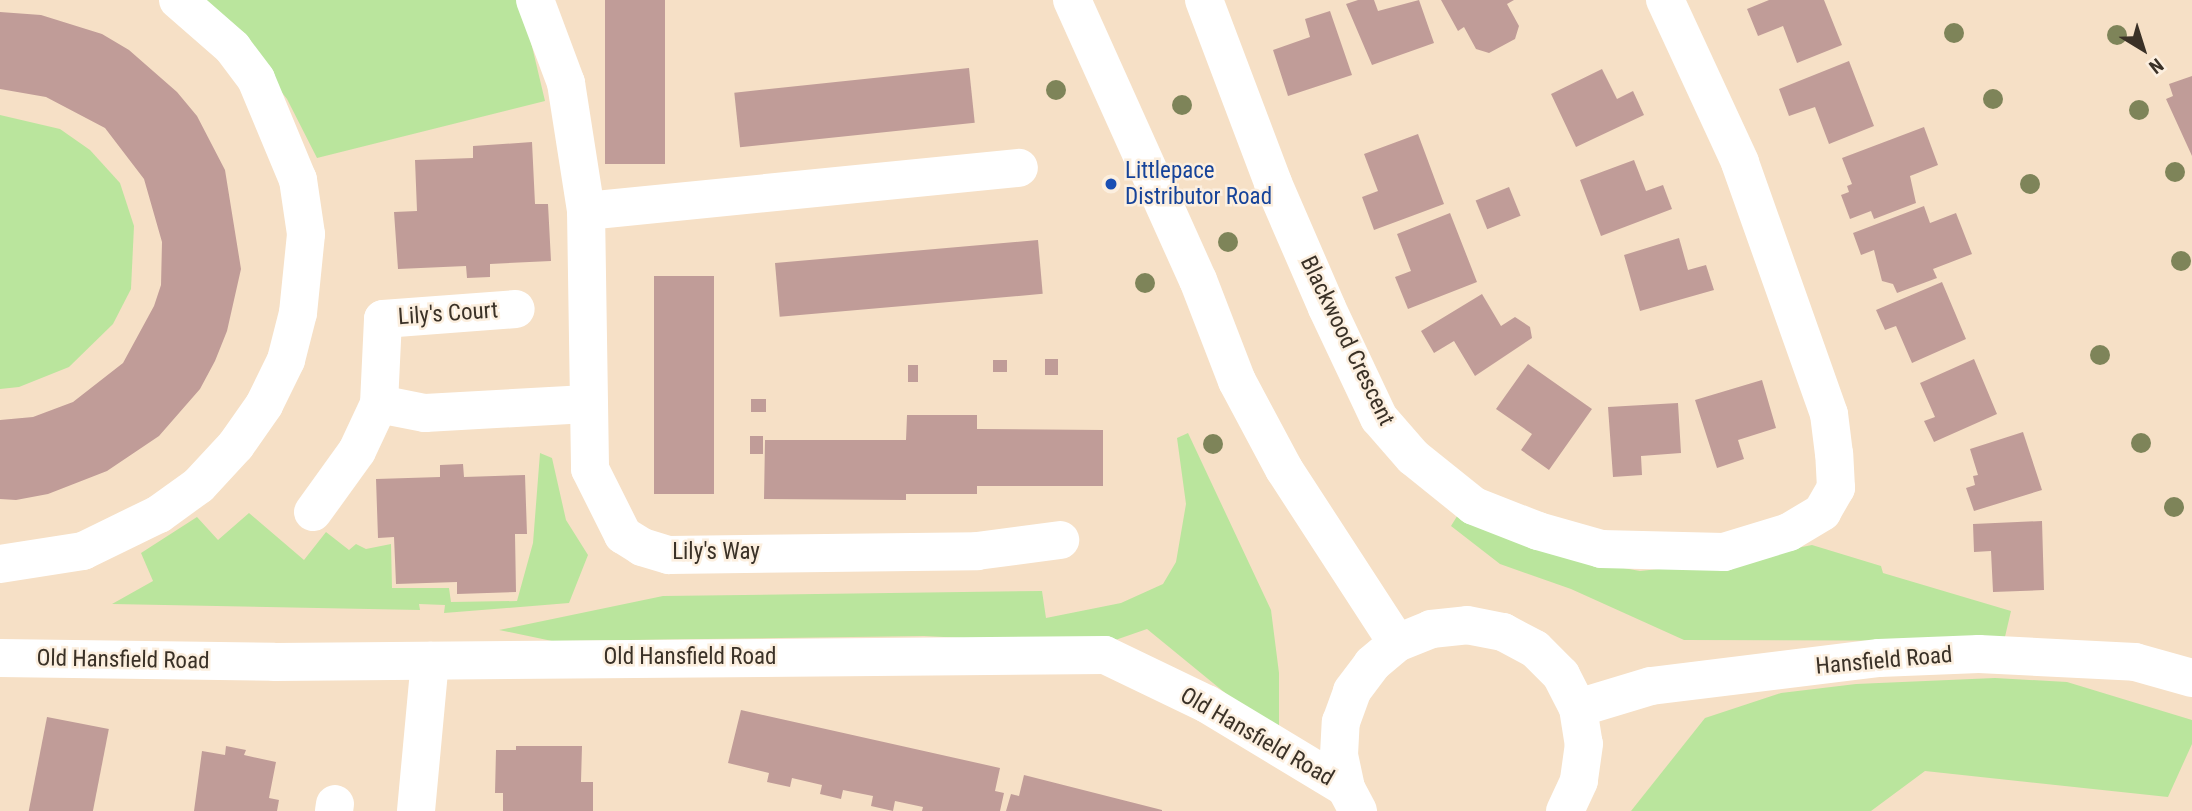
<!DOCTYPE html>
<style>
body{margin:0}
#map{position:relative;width:2192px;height:811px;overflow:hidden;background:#f6e0c6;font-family:"Roboto Condensed",sans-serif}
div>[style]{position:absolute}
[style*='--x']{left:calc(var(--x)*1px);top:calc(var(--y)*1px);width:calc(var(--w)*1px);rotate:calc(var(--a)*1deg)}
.green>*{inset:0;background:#bae59d}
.building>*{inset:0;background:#c09c98;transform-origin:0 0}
.street>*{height:38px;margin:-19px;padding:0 19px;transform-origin:19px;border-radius:19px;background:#fff}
.secondary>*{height:38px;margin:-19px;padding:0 19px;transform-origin:19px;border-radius:19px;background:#fff}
.trees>*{width:20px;height:20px;margin:-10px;border-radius:50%;background:#7e8459}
.dots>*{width:19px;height:19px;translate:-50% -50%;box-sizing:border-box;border:4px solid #fcefdf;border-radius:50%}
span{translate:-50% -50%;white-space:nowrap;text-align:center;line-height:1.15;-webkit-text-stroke:5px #fcefdf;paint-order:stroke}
.transit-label{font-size:23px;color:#164399}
.left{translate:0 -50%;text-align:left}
.street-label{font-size:23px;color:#3a3127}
.north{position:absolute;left:2108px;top:14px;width:70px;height:70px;-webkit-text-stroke:5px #fcefdf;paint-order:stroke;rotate:142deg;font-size:19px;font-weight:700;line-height:28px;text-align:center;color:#3a3127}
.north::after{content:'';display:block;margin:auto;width:24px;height:32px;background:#3a3127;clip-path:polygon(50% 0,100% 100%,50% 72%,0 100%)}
</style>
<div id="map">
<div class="green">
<div style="clip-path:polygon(200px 0,521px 0,545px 101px,317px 158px,287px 99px,243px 43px)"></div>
<div style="clip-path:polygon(0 115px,60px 129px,90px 150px,120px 183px,134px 226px,131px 289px,113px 324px,69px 367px,19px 387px,0 389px)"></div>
<div style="clip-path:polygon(1188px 433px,1271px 610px,1279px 673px,1279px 737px,1147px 629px,1101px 645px,924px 636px,552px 641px,499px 630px,663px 596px,1042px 591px,1046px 618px,1121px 603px,1163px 584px,1176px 562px,1186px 504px,1177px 438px)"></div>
<div style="clip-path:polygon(540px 453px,552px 458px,566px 520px,588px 555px,569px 603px,444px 613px,445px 605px,419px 604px,420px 610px,112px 604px,153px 581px,141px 553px,197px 517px,218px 540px,249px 513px,304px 560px,326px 532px,349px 550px,356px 544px,366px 549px,391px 544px,392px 588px,449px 588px,451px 602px,517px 601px,533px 543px)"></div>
<div style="clip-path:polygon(1459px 513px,1568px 558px,1640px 571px,1725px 562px,1812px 545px,1881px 566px,1883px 573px,2011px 611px,2004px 641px,1684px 640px,1571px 589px,1500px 564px,1451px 526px)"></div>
<div style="clip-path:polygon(1995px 678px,2067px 682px,2192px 720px,2192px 744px,2168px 797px,1925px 771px,1871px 811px,1631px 811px,1705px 718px,1781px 693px,1856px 684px)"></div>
</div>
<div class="building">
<div style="left:605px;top:0;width:60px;height:164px"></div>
<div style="clip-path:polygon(1358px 0,1374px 0,1378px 11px,1419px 0,1434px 43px,1372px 65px,1346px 4px)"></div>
<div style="clip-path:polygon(1441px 0,1514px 0,1507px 4px,1519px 26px,1515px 39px,1489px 53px,1476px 49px,1464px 27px,1458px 31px)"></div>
<div style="clip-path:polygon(1769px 0,1824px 0,1842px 45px,1797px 63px,1783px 26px,1758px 36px,1747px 9px)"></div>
<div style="clip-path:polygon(1330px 11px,1352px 75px,1288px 96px,1273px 50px,1310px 37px,1305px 19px)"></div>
<div style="clip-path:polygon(0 12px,41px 15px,102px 34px,129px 50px,177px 92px,197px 116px,225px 170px,241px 269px,227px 331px,215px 361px,200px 389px,159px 436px,107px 471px,48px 494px,16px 500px,0 499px,0 420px,33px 417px,73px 402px,123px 363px,154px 306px,161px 285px,162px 242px,144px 179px,105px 128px,46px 97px,0 89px)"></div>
<div style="clip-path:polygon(1849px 61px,1874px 126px,1829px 144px,1815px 107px,1789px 116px,1779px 89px)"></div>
<div style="left:969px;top:68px;width:55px;height:236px;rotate:84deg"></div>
<div style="clip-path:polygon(1602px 69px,1617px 99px,1633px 91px,1644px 115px,1576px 147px,1551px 94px)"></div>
<div style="clip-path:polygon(2192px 76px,2192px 156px,2166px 99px,2173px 96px,2169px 84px)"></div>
<div style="clip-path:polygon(1924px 127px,1938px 165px,1910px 176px,1916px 203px,1874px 219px,1871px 211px,1850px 219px,1841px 195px,1849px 192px,1847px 186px,1852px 184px,1842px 158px)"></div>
<div style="clip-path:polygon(1418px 134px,1444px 204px,1374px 230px,1362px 197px,1378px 191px,1364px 154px)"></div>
<div style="clip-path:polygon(532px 142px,535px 204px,548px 204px,551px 261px,490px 264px,490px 277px,467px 278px,466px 266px,398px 269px,394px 212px,417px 211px,415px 160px,473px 158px,473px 146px)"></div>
<div style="clip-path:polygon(1634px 160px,1646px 191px,1663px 185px,1672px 209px,1601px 236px,1580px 180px)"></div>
<div style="left:1509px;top:187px;width:31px;height:36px;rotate:68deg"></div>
<div style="clip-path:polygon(1924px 206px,1930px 223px,1956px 213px,1972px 254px,1933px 269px,1937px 278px,1897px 293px,1893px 284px,1882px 281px,1874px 250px,1861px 255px,1853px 233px)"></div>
<div style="clip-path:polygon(1450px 213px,1477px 282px,1408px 309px,1395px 277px,1411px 271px,1397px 234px)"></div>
<div style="clip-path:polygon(1679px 238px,1688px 270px,1706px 265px,1714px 290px,1640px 311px,1624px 255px)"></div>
<div style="left:1038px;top:240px;width:54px;height:264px;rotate:85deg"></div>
<div style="left:654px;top:276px;width:60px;height:218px"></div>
<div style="clip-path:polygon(1942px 282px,1966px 339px,1912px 363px,1896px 326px,1885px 330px,1876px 310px)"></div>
<div style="clip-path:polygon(1482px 294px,1501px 326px,1515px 317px,1530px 327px,1532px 338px,1475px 376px,1454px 341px,1434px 353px,1421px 331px)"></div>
<div style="left:1045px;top:359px;width:13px;height:16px"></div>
<div style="clip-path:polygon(1974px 359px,1997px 414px,1934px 442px,1924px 421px,1935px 417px,1920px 383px)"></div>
<div style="left:1007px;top:360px;width:12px;height:14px;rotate:90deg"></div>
<div style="clip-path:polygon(1528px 364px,1592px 409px,1549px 470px,1521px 450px,1532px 434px,1496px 409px)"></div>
<div style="left:908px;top:365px;width:10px;height:17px"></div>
<div style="clip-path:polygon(1762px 380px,1776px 428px,1738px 440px,1744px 459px,1717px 468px,1695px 400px)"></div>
<div style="left:766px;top:399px;width:13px;height:15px;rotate:90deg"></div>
<div style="clip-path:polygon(1678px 403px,1681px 453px,1641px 456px,1642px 475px,1613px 477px,1608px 407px)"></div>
<div style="clip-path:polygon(907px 415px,977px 415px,977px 429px,1103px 430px,1103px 486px,977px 486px,977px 494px,906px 494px,906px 500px,764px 499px,765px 440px,906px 440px)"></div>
<div style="clip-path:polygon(2023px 432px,2042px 490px,1974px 511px,1966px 488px,1975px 485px,1973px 476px,1978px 475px,1970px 449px)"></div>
<div style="left:750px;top:436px;width:13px;height:18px"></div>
<div style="clip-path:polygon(463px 464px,464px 477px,525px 475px,527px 534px,515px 534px,516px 592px,457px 594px,457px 582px,396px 584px,394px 537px,378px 538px,376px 479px,440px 477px,440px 465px)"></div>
<div style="clip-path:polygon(2042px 521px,2044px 590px,1993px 592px,1991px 551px,1974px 552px,1973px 524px)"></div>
<div style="clip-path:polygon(741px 710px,1000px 768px,995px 791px,1004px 793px,1000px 811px,922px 811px,923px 807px,895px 801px,893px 811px,871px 806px,873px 796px,843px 790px,841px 799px,820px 794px,822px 785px,792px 778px,790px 787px,767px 782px,769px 773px,728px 763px)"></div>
<div style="left:47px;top:717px;width:63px;height:96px;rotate:11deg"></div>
<div style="clip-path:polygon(226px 746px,246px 750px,244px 755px,276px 762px,269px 798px,279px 800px,277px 811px,194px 811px,202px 751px,225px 755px)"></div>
<div style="clip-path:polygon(516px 746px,582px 746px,581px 782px,593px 782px,593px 811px,503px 811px,503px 793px,495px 793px,496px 750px,516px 750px)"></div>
<div style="clip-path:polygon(1024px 775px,1162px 810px,1162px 811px,1006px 811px,1011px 794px,1019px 796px)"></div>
</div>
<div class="street">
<div style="--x:535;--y:0;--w:89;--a:69.5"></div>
<div style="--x:566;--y:83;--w:130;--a:81.1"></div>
<div style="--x:586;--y:211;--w:258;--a:89.1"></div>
<div style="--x:590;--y:469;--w:74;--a:63.4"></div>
<div style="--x:623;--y:535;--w:22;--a:32"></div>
<div style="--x:642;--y:547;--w:28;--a:17"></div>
<div style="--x:669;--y:555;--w:308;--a:-0.7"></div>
<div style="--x:977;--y:551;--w:84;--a:-7.5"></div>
<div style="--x:1204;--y:0;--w:196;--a:69.3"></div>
<div style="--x:1273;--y:183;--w:136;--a:66.6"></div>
<div style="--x:1327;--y:308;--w:122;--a:64.7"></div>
<div style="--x:1379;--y:418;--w:52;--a:48.9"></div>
<div style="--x:1413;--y:457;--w:78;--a:38.8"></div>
<div style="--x:1474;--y:506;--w:69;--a:21.3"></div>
<div style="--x:1538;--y:531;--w:66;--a:15.9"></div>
<div style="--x:1601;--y:549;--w:123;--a:1.4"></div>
<div style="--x:1724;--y:552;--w:68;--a:-17.1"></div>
<div style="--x:1789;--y:532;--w:39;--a:-31"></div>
<div style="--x:1822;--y:512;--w:28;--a:-60"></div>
<div style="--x:1836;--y:488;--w:34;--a:-93"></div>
<div style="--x:1834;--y:454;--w:40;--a:-97.1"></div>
<div style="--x:1829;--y:414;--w:267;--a:-109.5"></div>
<div style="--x:1740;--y:162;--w:179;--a:-114.8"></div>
<div style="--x:586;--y:211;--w:435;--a:-5.7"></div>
<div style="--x:379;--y:404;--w:85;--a:-87.3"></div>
<div style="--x:383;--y:319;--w:133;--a:-4.3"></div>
<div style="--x:313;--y:512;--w:75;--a:-54.2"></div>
<div style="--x:357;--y:451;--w:52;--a:-64.9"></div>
<div style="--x:379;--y:404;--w:47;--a:11.1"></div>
<div style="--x:425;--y:413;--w:162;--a:-3.2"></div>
<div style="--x:0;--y:564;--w:84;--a:-8.9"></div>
<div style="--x:83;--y:551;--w:85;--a:-26"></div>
<div style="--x:159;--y:514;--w:49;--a:-35.9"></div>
<div style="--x:199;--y:485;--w:54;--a:-47.2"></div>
<div style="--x:236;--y:445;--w:49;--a:-55"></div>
<div style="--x:264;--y:405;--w:50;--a:-63.9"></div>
<div style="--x:286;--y:360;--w:49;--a:-75.7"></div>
<div style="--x:298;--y:313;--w:79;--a:-84.2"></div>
<div style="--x:306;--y:234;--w:55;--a:-98.4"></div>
<div style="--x:298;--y:180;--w:109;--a:-112.6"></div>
<div style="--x:256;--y:79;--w:39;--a:-127"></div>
<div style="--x:233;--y:48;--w:73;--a:-138.9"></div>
<div style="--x:0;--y:658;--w:274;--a:0.8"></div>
<div style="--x:274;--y:662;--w:831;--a:-0.48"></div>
<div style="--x:1105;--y:655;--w:113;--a:25.7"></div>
<div style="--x:1207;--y:704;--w:162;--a:31.1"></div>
<div style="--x:334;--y:811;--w:7;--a:-82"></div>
<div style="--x:416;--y:811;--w:151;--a:-84.7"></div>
</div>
<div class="secondary">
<div style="--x:1072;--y:0;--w:307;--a:65.8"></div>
<div style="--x:1198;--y:280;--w:108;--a:68.9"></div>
<div style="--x:1237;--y:381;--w:100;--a:61.9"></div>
<div style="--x:1284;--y:469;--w:207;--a:57"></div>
<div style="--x:1578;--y:708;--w:76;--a:-16.8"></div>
<div style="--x:1651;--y:686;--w:230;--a:-7"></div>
<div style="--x:1879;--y:658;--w:100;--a:-2.3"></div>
<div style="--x:1979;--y:654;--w:156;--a:2.9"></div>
<div style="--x:2135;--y:662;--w:59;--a:15.7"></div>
<div style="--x:1358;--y:811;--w:26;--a:-118"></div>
<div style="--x:1346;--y:788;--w:34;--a:-102"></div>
<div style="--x:1339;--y:755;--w:33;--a:-87"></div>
<div style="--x:1341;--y:722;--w:33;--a:-70"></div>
<div style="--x:1352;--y:691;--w:34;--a:-53"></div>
<div style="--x:1372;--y:664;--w:33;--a:-40"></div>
<div style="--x:1397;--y:643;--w:37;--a:-22"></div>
<div style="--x:1431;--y:629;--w:36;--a:-6"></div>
<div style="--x:1467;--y:625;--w:37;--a:11"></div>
<div style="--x:1503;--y:632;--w:36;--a:28"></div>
<div style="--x:1535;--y:649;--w:37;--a:45"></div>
<div style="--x:1561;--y:675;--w:37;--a:63"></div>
<div style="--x:1578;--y:708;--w:36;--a:81"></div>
<div style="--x:1584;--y:744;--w:37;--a:98"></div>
<div style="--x:1579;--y:781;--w:33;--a:115"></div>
</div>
<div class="trees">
<div style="left:1954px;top:33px"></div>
<div style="left:2117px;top:35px"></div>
<div style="left:1056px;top:90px"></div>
<div style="left:1993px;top:99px"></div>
<div style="left:1182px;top:105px"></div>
<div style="left:2139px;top:110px"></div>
<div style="left:2175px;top:172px"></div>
<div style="left:2030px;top:184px"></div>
<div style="left:1228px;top:242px"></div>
<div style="left:2181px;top:261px"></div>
<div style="left:1145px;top:283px"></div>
<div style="left:2100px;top:355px"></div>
<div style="left:2141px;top:443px"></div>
<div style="left:1213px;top:444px"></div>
<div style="left:2174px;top:507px"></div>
</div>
<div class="dots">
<div style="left:1111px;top:184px;background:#1a4fb4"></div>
</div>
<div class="transit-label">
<span class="left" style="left:1125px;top:184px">Littlepace<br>Distributor Road</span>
</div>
<div class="street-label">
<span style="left:448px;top:314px;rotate:-4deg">Lily's Court</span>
<span style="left:1347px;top:341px;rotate:64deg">Blackwood Crescent</span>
<span style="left:716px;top:552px">Lily's Way</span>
<span style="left:690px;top:657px">Old Hansfield Road</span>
<span style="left:123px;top:660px;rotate:1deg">Old Hansfield Road</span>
<span style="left:1884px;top:661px;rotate:-5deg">Hansfield Road</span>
<span style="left:1257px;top:737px;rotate:30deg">Old Hansfield Road</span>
</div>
<div class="north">N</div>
</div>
